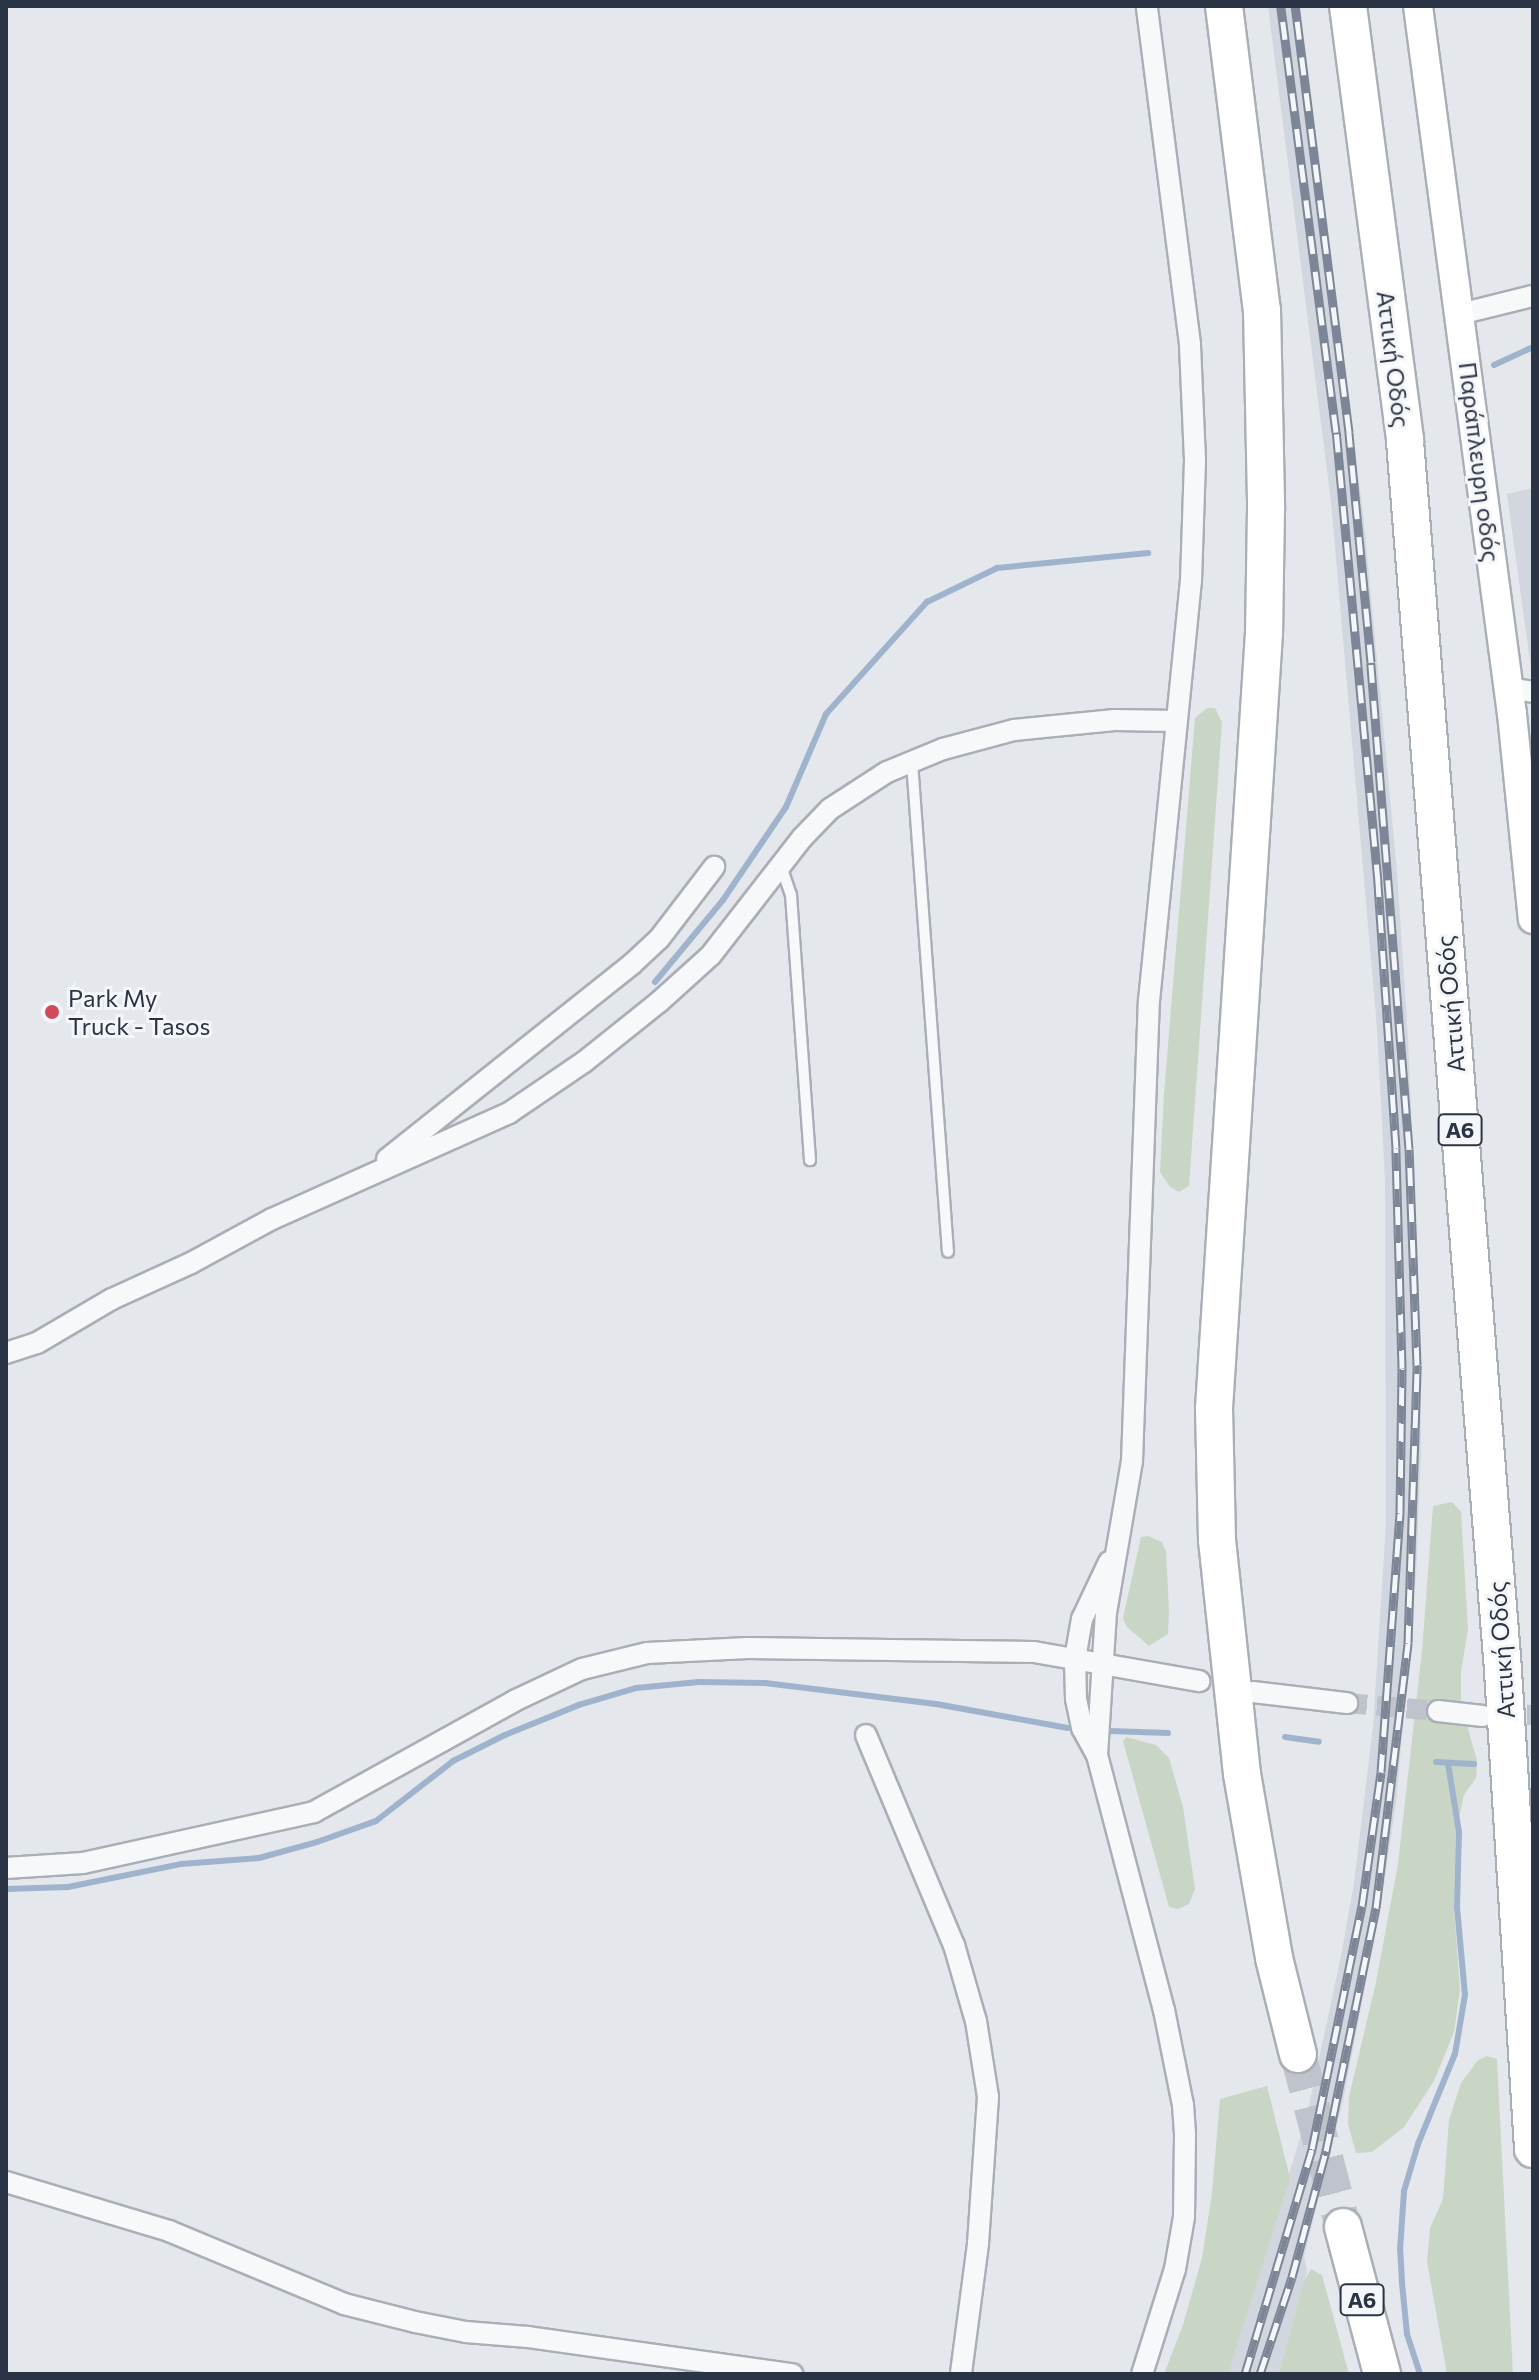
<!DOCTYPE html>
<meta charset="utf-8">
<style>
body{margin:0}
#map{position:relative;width:1539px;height:2380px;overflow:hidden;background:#e4e7ec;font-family:Commissioner,sans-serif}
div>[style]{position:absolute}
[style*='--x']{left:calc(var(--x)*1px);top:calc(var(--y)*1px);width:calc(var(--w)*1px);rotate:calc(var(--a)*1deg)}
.built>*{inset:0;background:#d2d6de}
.green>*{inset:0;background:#c9d6c5}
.stream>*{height:6px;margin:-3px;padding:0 3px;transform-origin:3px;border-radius:3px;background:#9fb4cc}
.street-tunnel>*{height:20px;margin-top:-10px;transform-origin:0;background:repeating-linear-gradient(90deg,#bfc3cb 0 20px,transparent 0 30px)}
.highway-tunnel>*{height:36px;margin-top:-18px;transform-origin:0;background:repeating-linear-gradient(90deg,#bfc3cb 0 36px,transparent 0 54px)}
.roads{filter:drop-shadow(2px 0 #a9aeb7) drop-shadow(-2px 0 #a9aeb7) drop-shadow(0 2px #a9aeb7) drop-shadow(0 -2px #a9aeb7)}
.lane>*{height:10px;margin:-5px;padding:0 5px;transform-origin:5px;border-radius:5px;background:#f7f8fa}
.street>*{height:20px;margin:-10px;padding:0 10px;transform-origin:10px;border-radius:10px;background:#f7f8fa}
.secondary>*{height:28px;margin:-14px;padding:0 14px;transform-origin:14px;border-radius:14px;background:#fff}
.highway>*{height:36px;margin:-18px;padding:0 18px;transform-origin:18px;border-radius:18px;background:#fff}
.rail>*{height:9px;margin-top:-4.5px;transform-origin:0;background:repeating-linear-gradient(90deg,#f4f6f9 0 18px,#7d8696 0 36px);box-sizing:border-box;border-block:2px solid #7d8696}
.dots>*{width:22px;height:22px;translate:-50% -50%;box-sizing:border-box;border:4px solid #f4f6f9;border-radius:50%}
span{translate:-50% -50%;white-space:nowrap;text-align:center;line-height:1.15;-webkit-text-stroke:6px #f4f6f9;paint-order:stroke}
.shield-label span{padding:2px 6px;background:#f4f6f9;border:2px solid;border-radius:6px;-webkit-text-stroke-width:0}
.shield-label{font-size:22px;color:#2b3445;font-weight:700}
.street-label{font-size:24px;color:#2b3445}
.poi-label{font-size:24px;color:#2b3445}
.left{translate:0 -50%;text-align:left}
.frame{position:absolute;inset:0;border:8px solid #2b3445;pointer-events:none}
</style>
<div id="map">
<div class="built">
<div style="clip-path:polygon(1268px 6px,1300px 6px,1364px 522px,1397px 872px,1408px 1038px,1420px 1334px,1421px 1450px,1416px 1576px,1396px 1803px,1382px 1898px,1343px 2101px,1304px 2256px,1307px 2272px,1279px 2374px,1228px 2374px,1307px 2115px,1341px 1956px,1354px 1883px,1373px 1727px,1386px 1524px,1385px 1180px,1377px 1028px,1331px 502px)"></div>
<div style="clip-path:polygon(1533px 488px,1533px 683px,1507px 494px)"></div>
</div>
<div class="green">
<div style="clip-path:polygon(1207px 708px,1215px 708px,1222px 722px,1189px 1186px,1179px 1192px,1170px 1187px,1160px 1172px,1164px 1094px,1195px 718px)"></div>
<div style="clip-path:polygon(1452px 1502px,1461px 1512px,1468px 1629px,1461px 1672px,1461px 1705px,1477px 1760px,1476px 1778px,1464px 1795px,1456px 1831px,1454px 1908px,1460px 1990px,1454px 2032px,1434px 2081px,1404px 2127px,1372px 2152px,1356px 2153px,1348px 2124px,1349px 2097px,1376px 1982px,1398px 1864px,1422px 1651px,1433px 1506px)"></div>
<div style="clip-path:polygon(1148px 1536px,1162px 1542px,1166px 1551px,1169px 1610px,1168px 1634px,1149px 1646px,1127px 1627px,1123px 1618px,1141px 1537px)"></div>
<div style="clip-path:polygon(1126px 1737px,1156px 1745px,1169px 1758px,1183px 1807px,1195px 1889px,1189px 1904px,1178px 1909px,1169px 1907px,1123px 1741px)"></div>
<div style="clip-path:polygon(1487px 2056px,1497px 2059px,1513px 2374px,1447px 2374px,1427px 2261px,1430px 2228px,1443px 2199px,1449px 2120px,1461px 2083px,1478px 2060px)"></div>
<div style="clip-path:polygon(1267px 2086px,1290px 2178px,1228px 2374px,1164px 2374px,1183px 2325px,1202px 2258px,1212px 2193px,1220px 2099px)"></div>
<div style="clip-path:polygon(1311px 2269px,1322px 2275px,1349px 2374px,1279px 2374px,1304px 2281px)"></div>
</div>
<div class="stream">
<div style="--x:1494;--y:365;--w:43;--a:-24.8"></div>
<div style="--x:655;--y:982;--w:107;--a:-50.3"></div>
<div style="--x:723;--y:900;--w:112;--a:-55.9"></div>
<div style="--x:786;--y:807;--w:101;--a:-66.7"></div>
<div style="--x:826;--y:714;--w:151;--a:-48"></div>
<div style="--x:927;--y:602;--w:78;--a:-25.9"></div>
<div style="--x:997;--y:568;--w:152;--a:-5.7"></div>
<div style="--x:1110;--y:1731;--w:58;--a:2"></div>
<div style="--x:1285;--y:1737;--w:34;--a:8"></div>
<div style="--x:1436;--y:1762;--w:38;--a:3"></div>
<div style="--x:6;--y:1889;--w:62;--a:-1.8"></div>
<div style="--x:68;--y:1887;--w:115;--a:-11.5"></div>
<div style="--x:181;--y:1864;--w:78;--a:-4.4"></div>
<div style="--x:259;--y:1858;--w:60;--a:-15.4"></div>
<div style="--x:317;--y:1842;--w:63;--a:-19.6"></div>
<div style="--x:376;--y:1821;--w:98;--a:-37.9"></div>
<div style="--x:453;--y:1761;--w:58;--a:-26.6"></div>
<div style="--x:505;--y:1735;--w:80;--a:-22.1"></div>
<div style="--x:579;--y:1705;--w:59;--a:-16.6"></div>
<div style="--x:636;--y:1688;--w:63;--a:-5.4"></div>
<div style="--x:699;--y:1682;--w:66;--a:0.9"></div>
<div style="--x:765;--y:1683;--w:172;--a:7"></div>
<div style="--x:936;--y:1704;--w:134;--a:10.3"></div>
<div style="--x:1420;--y:2374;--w:42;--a:-108"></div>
<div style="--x:1407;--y:2334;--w:51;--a:-95.6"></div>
<div style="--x:1402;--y:2283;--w:33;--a:-93"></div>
<div style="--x:1400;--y:2250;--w:59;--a:-86.1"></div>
<div style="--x:1404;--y:2191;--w:49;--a:-73.4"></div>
<div style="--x:1418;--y:2144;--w:97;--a:-67.7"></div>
<div style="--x:1455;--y:2054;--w:60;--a:-80.4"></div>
<div style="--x:1465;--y:1995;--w:88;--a:-95.2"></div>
<div style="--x:1457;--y:1907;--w:75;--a:-88.5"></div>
<div style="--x:1459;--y:1832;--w:70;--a:-99.1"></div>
</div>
<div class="street-tunnel">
<div style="--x:1347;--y:1703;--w:91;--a:5"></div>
<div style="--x:1497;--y:1716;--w:36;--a:-2"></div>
</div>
<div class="highway-tunnel">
<div style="--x:1298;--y:2054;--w:179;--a:75.4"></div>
</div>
<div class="roads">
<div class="lane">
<div style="--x:912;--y:762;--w:491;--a:85.8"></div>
<div style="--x:781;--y:866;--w:31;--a:71"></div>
<div style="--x:791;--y:895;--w:266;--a:85.9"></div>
</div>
<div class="street">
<div style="--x:1460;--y:314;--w:75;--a:-13.9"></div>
<div style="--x:1508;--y:688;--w:25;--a:9"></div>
<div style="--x:387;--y:1159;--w:313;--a:-38.5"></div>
<div style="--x:632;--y:964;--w:37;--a:-43"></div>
<div style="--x:659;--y:939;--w:91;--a:-52.6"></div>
<div style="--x:6;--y:1353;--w:33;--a:-18"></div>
<div style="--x:37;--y:1343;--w:87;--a:-30.4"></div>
<div style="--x:112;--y:1299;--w:87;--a:-24.5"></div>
<div style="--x:191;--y:1263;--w:92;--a:-28.5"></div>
<div style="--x:272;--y:1219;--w:260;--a:-24.1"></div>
<div style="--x:509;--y:1113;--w:91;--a:-34.2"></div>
<div style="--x:584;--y:1062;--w:96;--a:-38.7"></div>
<div style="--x:659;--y:1002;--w:70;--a:-42.1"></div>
<div style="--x:711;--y:955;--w:148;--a:-52.1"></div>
<div style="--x:802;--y:838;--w:40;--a:-46"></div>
<div style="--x:830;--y:809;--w:68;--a:-33"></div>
<div style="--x:887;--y:772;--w:61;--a:-22.3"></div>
<div style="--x:943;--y:749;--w:73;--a:-15"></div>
<div style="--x:1014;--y:730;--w:101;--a:-5.7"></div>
<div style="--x:1115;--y:720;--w:61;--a:0.9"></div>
<div style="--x:1109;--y:1562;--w:63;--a:115.3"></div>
<div style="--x:1082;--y:1619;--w:40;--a:100"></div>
<div style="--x:1075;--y:1658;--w:41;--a:88.6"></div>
<div style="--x:1076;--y:1699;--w:30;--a:78"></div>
<div style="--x:1082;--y:1728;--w:31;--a:61"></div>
<div style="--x:1097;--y:1755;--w:264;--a:75.3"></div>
<div style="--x:1164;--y:2010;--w:97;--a:78.7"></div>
<div style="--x:1183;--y:2105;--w:30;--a:86"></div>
<div style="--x:1185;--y:2135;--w:82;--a:90.7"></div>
<div style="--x:1184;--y:2217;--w:53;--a:99.8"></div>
<div style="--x:1175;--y:2269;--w:110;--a:107.4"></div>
<div style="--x:1253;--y:1692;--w:95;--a:6.7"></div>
<div style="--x:1438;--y:1711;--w:45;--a:6.3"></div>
<div style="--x:866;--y:1735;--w:228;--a:67.3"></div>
<div style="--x:954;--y:1945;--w:79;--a:73.9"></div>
<div style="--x:976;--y:2021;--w:77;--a:81"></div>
<div style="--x:988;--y:2097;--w:147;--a:93.9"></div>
<div style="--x:978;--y:2244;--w:131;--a:97.5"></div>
<div style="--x:1097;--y:1755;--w:142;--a:-86.4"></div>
<div style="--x:1106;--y:1613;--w:154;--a:-80.3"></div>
<div style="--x:1132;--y:1461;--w:460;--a:-87.9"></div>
<div style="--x:1149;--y:1001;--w:422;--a:-84.3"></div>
<div style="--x:1191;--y:581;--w:121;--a:-88.1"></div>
<div style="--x:1195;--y:460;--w:116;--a:-92.5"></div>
<div style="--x:1190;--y:344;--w:341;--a:-97.3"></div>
<div style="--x:6;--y:1868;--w:77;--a:-3.7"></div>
<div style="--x:83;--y:1863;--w:237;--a:-12.4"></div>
<div style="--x:314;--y:1812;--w:229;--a:-29"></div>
<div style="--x:514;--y:1701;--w:75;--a:-25.2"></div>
<div style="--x:582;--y:1669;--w:67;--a:-13.8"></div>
<div style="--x:647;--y:1653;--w:101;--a:-2.8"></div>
<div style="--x:748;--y:1648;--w:286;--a:0.8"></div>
<div style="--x:1034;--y:1652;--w:168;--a:10"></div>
<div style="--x:6;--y:2182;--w:170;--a:16.7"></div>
<div style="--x:169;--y:2231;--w:190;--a:22.6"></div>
<div style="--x:344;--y:2304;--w:73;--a:14.2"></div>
<div style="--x:415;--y:2322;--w:52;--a:11.1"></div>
<div style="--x:466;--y:2332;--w:62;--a:4.6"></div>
<div style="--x:528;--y:2337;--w:267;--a:8"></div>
</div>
<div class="secondary">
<div style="--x:1418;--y:6;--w:714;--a:82.44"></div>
<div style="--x:1512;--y:714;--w:206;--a:84.2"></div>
</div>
<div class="highway">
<div style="--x:1224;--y:6;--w:306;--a:82.9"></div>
<div style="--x:1262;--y:310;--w:199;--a:88.8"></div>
<div style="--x:1266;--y:509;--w:124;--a:90.9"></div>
<div style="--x:1264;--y:633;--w:777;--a:93.69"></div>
<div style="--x:1214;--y:1408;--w:132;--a:88.7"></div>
<div style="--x:1217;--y:1540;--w:235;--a:83.9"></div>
<div style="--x:1242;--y:1774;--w:187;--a:80.1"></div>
<div style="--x:1274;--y:1958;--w:99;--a:76"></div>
<div style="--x:1348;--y:6;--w:439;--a:82.5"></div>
<div style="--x:1405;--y:441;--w:1234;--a:85.44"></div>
<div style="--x:1503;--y:1671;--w:479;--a:86.4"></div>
<div style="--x:1343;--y:2227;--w:152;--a:75.1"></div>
</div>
</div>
<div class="rail">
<div style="--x:1245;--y:2374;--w:235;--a:-73.4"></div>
<div style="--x:1312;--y:2149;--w:248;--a:-78.4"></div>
<div style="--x:1362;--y:1906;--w:135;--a:-81.9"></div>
<div style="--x:1381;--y:1772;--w:260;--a:-85.8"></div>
<div style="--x:1400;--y:1513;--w:145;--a:-89.2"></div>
<div style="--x:1402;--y:1368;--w:220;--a:-91.6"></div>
<div style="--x:1396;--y:1148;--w:267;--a:-93.9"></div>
<div style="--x:1378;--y:882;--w:452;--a:-95.3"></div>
<div style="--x:1336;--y:432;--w:430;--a:-97.4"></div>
<div style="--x:1260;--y:2374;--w:102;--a:-71.7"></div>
<div style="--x:1292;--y:2277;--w:131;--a:-74.9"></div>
<div style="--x:1326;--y:2151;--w:248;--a:-78.4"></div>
<div style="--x:1376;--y:1908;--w:267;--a:-83.1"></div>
<div style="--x:1408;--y:1643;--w:278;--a:-88.1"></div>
<div style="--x:1417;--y:1365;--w:216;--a:-92.1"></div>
<div style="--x:1409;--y:1149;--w:488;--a:-94.5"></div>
<div style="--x:1371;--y:662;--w:231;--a:-95.5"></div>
<div style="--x:1349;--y:432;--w:429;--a:-97.2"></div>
</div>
<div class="dots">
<div style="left:52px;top:1012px;background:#d1495b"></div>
</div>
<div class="shield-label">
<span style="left:1460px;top:1130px">Α6</span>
<span style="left:1362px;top:2300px">Α6</span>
</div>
<div class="street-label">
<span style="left:1394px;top:359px;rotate:83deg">Αττική Οδός</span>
<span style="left:1480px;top:462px;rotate:83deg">Παράπλευρη οδός</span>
<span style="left:1450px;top:1004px;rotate:-95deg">Αττική Οδός</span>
<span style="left:1501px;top:1650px;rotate:-94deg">Αττική Οδός</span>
</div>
<div class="poi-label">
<span class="left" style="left:68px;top:1012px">Park My<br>Truck - Tasos</span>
</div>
<div class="frame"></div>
</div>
